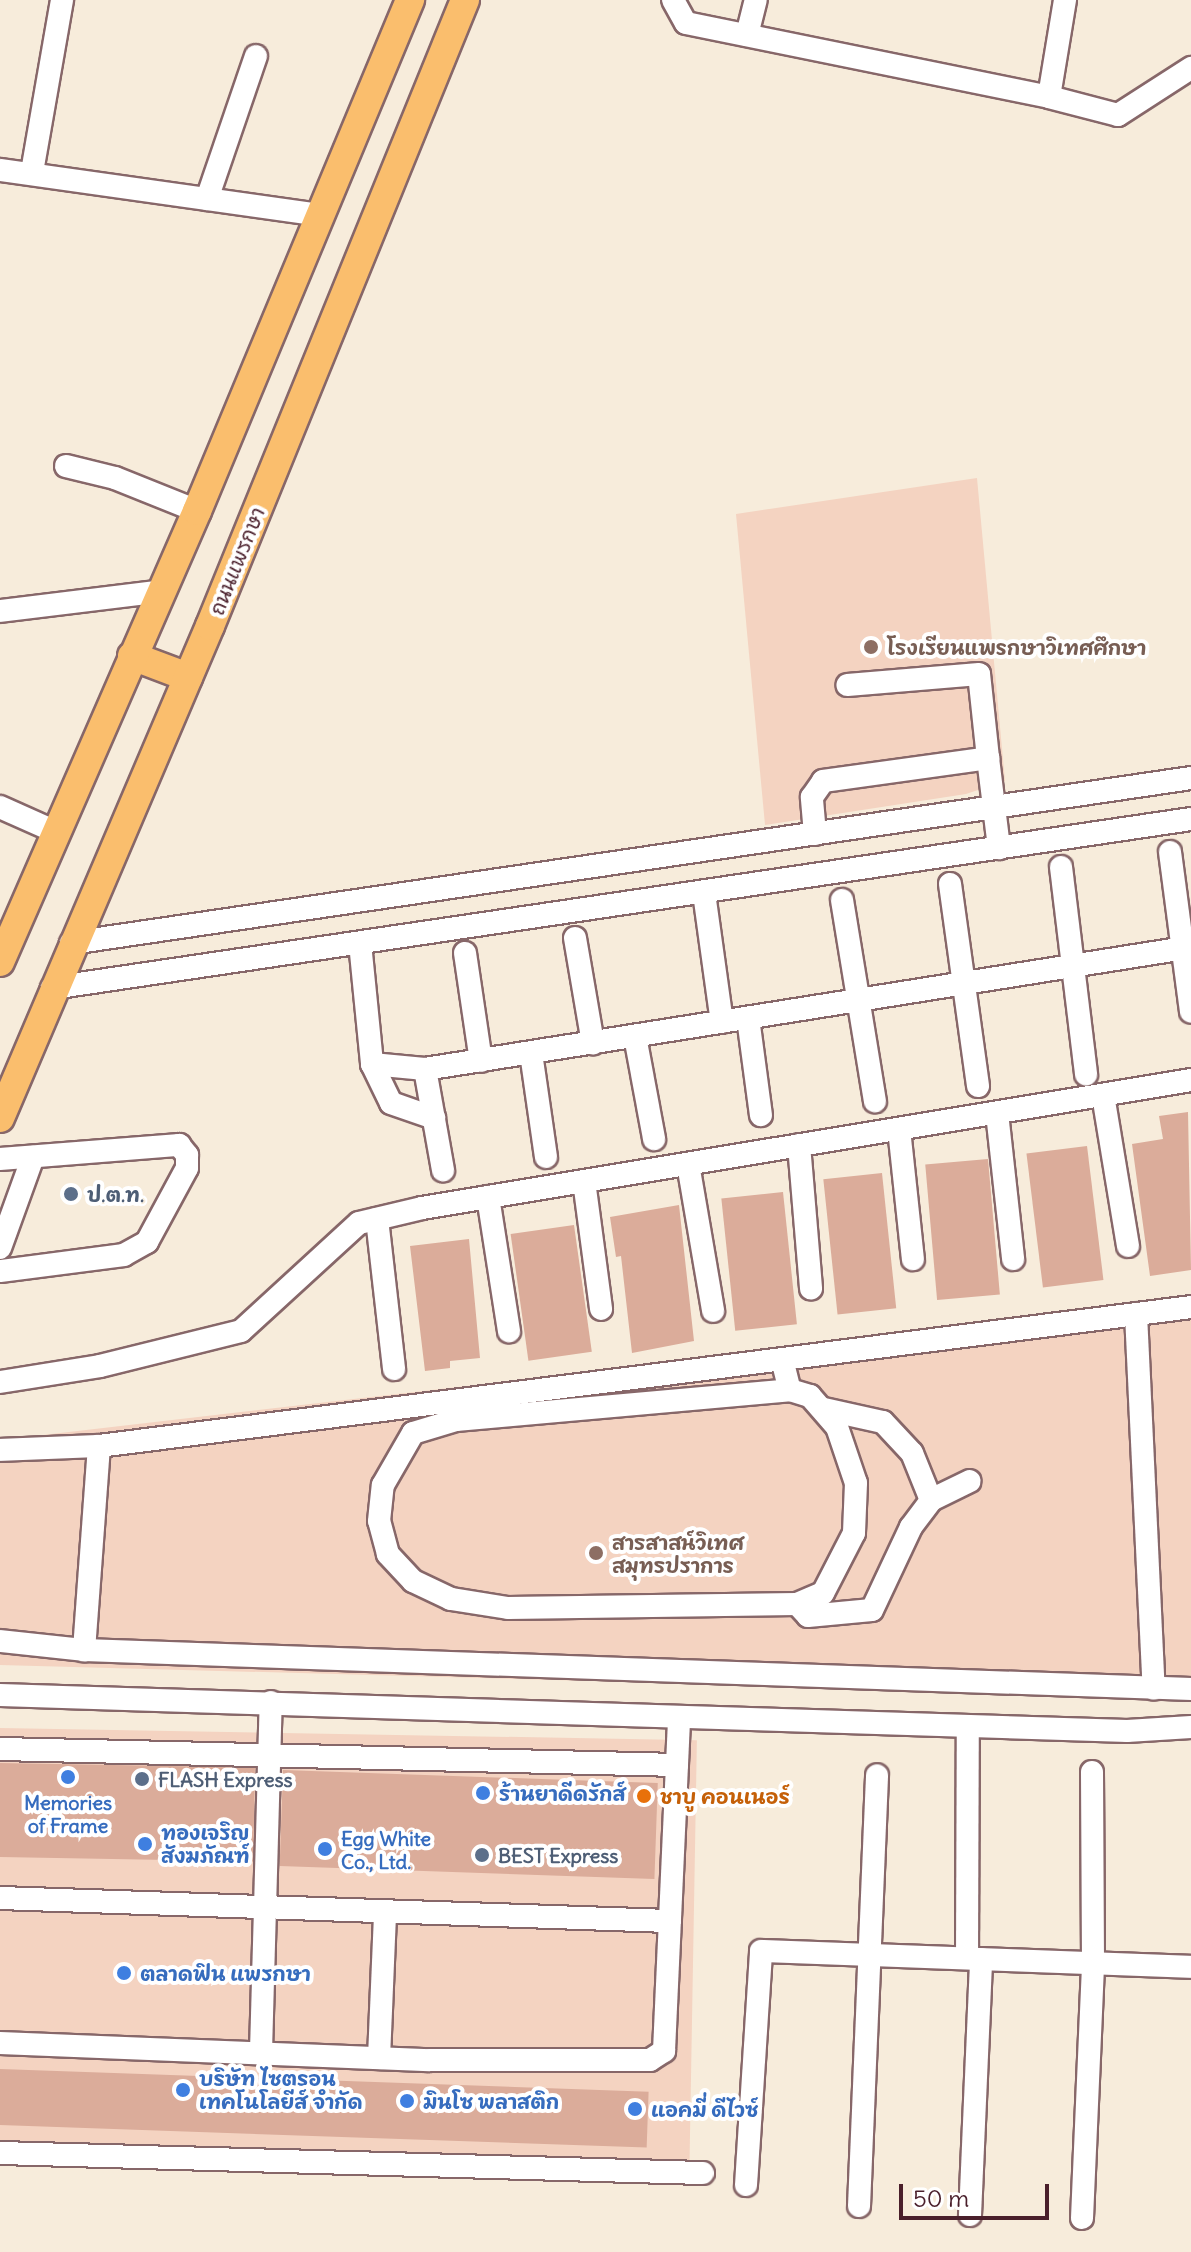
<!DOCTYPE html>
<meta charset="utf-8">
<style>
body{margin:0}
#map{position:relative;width:1191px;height:2252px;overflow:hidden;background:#f7ecdb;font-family:Delius,"Playpen Sans Thai",sans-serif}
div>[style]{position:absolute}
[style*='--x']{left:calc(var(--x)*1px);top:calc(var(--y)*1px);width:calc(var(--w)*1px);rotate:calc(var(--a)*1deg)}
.built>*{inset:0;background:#f4d3c1;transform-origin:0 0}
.building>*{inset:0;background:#dbac9a;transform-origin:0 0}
.roads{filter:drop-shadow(2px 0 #876769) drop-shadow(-2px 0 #876769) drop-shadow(0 2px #876769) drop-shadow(0 -2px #876769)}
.minor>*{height:22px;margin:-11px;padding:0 11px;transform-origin:11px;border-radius:11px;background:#fff}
.major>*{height:28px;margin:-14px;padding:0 14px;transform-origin:14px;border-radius:14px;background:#fabe6d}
.dots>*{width:22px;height:22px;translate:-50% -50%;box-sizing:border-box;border:4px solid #fff;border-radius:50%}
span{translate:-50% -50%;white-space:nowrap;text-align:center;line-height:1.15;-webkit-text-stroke:8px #fff;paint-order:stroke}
.street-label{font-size:20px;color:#4a1f2b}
.education-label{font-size:20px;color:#785e54;font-weight:700}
.left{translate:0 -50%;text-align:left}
.service-label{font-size:20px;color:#4e5e75;font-weight:700}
.shop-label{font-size:20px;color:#366cbe;font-weight:700}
.food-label{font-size:20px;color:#c56008;font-weight:700}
.scale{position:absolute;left:899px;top:2184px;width:150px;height:36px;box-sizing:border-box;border:4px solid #4a1f2b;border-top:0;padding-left:10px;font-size:24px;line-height:28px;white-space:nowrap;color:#4a1f2b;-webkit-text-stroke:6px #fff;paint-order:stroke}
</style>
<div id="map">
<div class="built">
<div style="clip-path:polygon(977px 478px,1005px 781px,966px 794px,765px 825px,736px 514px)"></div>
<div style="clip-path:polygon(1191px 1302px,1191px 1697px,0 1665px,0 1440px)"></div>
<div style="left:0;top:1728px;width:697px;height:432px;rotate:1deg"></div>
</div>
<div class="building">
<div style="clip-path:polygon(1188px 1112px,1191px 1270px,1150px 1276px,1132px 1144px,1163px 1139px,1159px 1116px)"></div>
<div style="left:1087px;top:1146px;width:135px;height:61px;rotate:83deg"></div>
<div style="left:988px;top:1159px;width:136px;height:63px;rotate:85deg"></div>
<div style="left:882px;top:1173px;width:136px;height:59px;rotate:84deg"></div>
<div style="left:783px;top:1192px;width:133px;height:62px;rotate:84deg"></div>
<div style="clip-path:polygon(679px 1205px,694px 1341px,632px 1353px,621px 1256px,616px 1257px,610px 1217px)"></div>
<div style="left:574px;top:1225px;width:128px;height:64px;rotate:82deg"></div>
<div style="clip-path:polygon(469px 1239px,480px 1358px,450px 1361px,450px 1368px,425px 1371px,410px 1246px)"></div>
<div style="left:0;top:1763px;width:255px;height:94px;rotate:1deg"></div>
<div style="left:283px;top:1770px;width:375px;height:96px;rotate:2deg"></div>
<div style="left:0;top:2069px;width:649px;height:56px;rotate:2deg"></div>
</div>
<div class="roads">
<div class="minor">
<div style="--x:673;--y:0;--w:26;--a:61"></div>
<div style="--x:686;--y:23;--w:370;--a:11.5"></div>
<div style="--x:1065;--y:0;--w:98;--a:99.4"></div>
<div style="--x:1049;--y:97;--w:71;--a:14.6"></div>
<div style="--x:1118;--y:115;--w:87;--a:-32.8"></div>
<div style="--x:747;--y:35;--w:36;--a:-76"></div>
<div style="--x:0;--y:170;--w:324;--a:8"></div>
<div style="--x:32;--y:172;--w:175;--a:-80.1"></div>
<div style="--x:207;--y:199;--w:151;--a:-71.1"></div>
<div style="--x:66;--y:466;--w:50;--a:13.8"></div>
<div style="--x:115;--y:478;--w:88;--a:21.9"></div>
<div style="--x:0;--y:611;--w:163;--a:-7"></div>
<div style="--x:988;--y:758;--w:91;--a:83"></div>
<div style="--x:0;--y:807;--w:59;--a:24"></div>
<div style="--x:815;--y:834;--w:37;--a:-95"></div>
<div style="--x:812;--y:797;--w:19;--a:-55"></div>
<div style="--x:823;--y:781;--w:167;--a:-7.9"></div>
<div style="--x:988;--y:758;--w:84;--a:-96.1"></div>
<div style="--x:979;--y:674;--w:132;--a:175.2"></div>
<div style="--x:1170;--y:852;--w:161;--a:82.5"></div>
<div style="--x:1061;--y:867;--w:209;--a:83.1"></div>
<div style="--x:950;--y:884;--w:204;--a:82.1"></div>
<div style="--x:704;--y:893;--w:130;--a:82.1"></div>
<div style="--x:842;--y:900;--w:204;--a:80.7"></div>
<div style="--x:575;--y:938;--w:107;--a:80.3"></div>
<div style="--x:71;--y:943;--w:1132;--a:-8.38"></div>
<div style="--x:360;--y:943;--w:122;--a:84.3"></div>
<div style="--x:372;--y:1064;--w:43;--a:64"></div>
<div style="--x:391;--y:1103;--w:46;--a:19.2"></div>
<div style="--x:465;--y:953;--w:109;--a:81.6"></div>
<div style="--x:52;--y:988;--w:1151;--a:-8.44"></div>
<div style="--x:748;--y:1018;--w:98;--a:82.4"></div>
<div style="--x:635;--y:1036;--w:105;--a:79.5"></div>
<div style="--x:531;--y:1053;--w:105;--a:81.8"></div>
<div style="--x:372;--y:1064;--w:53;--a:5.4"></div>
<div style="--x:425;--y:1069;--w:776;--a:-9.05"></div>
<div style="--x:425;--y:1069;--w:103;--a:79.9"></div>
<div style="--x:1103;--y:1095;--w:153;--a:80.6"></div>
<div style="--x:997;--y:1113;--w:147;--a:83.7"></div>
<div style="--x:899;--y:1129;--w:131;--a:83.9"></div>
<div style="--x:799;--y:1145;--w:144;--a:85.2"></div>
<div style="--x:0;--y:1159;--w:180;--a:-4.5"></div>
<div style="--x:179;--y:1145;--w:13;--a:51"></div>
<div style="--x:187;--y:1155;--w:13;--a:90"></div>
<div style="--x:187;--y:1168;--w:84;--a:118.4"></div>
<div style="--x:147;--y:1242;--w:26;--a:151"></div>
<div style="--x:124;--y:1255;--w:125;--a:172.6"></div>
<div style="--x:688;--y:1164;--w:149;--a:80.3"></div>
<div style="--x:584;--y:1181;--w:129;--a:82.4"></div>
<div style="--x:488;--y:1197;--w:136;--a:81.1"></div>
<div style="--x:377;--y:1219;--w:151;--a:83.5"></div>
<div style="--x:0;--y:1248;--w:97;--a:-70.1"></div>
<div style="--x:1136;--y:1314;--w:375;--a:87.3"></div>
<div style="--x:782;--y:1359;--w:32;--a:76"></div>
<div style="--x:790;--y:1390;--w:21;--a:17"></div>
<div style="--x:810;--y:1396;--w:41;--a:48.9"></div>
<div style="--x:837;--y:1427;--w:59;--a:71.3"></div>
<div style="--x:856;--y:1483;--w:50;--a:92.3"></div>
<div style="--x:854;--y:1533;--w:68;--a:117.3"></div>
<div style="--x:823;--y:1593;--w:28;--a:157"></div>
<div style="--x:797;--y:1604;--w:289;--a:179.2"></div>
<div style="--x:508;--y:1608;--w:58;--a:-171"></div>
<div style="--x:451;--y:1599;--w:42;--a:-154.7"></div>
<div style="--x:413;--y:1581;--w:37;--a:-133"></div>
<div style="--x:388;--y:1554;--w:34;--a:-105"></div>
<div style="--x:379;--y:1521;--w:36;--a:-84"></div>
<div style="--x:383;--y:1485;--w:60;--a:-60"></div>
<div style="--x:413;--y:1433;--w:45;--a:-16.8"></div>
<div style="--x:456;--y:1420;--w:335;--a:-5.1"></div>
<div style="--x:0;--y:1382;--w:101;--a:-9.1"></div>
<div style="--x:100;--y:1366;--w:145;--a:-13.9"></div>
<div style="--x:241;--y:1331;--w:160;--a:-42.5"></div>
<div style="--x:359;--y:1223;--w:65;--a:-13.4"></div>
<div style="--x:422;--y:1208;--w:780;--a:-9.45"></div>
<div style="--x:824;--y:1409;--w:60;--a:12.4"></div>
<div style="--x:883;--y:1422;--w:42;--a:46.9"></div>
<div style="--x:912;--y:1453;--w:51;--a:68"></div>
<div style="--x:99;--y:1446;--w:205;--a:94.2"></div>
<div style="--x:84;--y:1650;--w:1108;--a:2.02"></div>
<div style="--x:0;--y:1450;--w:99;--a:-2.3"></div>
<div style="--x:99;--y:1446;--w:1101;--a:-7.25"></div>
<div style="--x:797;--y:1604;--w:16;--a:47"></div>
<div style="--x:808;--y:1616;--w:64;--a:-5.4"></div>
<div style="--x:872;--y:1610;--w:92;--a:-64.8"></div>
<div style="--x:911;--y:1527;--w:34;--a:-53"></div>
<div style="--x:931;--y:1500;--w:43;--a:-26"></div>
<div style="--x:0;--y:1641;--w:84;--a:6.1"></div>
<div style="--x:0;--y:1695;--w:1128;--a:1.83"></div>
<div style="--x:1127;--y:1731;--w:64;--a:-3.6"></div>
<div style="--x:0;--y:1749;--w:677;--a:1.35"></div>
<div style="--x:0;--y:1898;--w:670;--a:1.97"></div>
<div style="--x:967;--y:1958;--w:232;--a:-89.8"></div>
<div style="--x:0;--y:2043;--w:430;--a:2.3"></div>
<div style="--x:430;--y:2060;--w:220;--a:0"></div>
<div style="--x:650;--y:2060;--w:17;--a:-33"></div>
<div style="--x:664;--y:2051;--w:334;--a:-87.4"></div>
<div style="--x:261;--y:2051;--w:349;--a:-88.4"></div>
<div style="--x:379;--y:2058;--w:146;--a:-87.6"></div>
<div style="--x:0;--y:2153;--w:703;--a:1.63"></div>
<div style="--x:746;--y:2185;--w:234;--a:-86.3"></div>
<div style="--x:761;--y:1951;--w:430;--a:2.1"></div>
<div style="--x:859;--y:2206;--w:431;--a:-87.6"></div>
<div style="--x:970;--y:2215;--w:256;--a:-87.5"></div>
<div style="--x:1082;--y:2218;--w:255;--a:-87.5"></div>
<div style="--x:1093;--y:1963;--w:191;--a:-90.3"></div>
</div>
<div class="major">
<div style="--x:132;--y:656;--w:60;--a:20.6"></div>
<div style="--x:0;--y:962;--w:492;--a:-66.4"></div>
<div style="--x:197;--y:511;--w:554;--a:-67.37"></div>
<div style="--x:0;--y:1118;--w:535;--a:-66.89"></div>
<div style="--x:210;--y:626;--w:676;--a:-67.84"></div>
</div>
</div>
<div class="dots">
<div style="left:871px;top:647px;background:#8d6e63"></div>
<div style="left:71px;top:1194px;background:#5c6f8a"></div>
<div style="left:596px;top:1553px;background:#8d6e63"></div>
<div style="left:68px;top:1777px;background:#3f7fe0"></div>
<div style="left:142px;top:1779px;background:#5c6f8a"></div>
<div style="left:483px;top:1793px;background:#3f7fe0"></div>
<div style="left:644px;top:1796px;background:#e8710a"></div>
<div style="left:145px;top:1844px;background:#3f7fe0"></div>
<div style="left:325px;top:1849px;background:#3f7fe0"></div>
<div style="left:482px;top:1855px;background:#5c6f8a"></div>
<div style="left:124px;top:1973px;background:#3f7fe0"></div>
<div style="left:183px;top:2090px;background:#3f7fe0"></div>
<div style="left:407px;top:2101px;background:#3f7fe0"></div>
<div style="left:635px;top:2109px;background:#3f7fe0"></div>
</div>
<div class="street-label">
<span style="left:237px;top:561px;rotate:-68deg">ถนนแพรกษา</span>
</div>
<div class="education-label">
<span class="left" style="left:887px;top:647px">โรงเรียนแพรกษาวิเทศศึกษา</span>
<span class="left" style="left:612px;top:1554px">สารสาสน์วิเทศ<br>สมุทรปราการ</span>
</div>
<div class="service-label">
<span class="left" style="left:87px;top:1194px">ป.ต.ท.</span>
<span class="left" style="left:158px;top:1779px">FLASH Express</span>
<span class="left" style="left:498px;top:1855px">BEST Express</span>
</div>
<div class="shop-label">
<span class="left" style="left:499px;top:1793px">ร้านยาดีดรักส์</span>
<span style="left:68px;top:1814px">Memories<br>of Frame</span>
<span class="left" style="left:161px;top:1844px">ทองเจริญ<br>สังฆภัณฑ์</span>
<span class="left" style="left:341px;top:1850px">Egg White<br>Co., Ltd.</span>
<span class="left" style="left:140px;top:1973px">ตลาดฟิน แพรกษา</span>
<span class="left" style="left:199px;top:2090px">บริษัท ไซตรอน<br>เทคโนโลยีส์ จำกัด</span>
<span class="left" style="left:423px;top:2101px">มินโซ พลาสติก</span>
<span class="left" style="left:651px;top:2109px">แอคมี่ ดีไวซ์</span>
</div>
<div class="food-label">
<span class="left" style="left:660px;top:1796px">ชาบู คอนเนอร์</span>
</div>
<div class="scale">50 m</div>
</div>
